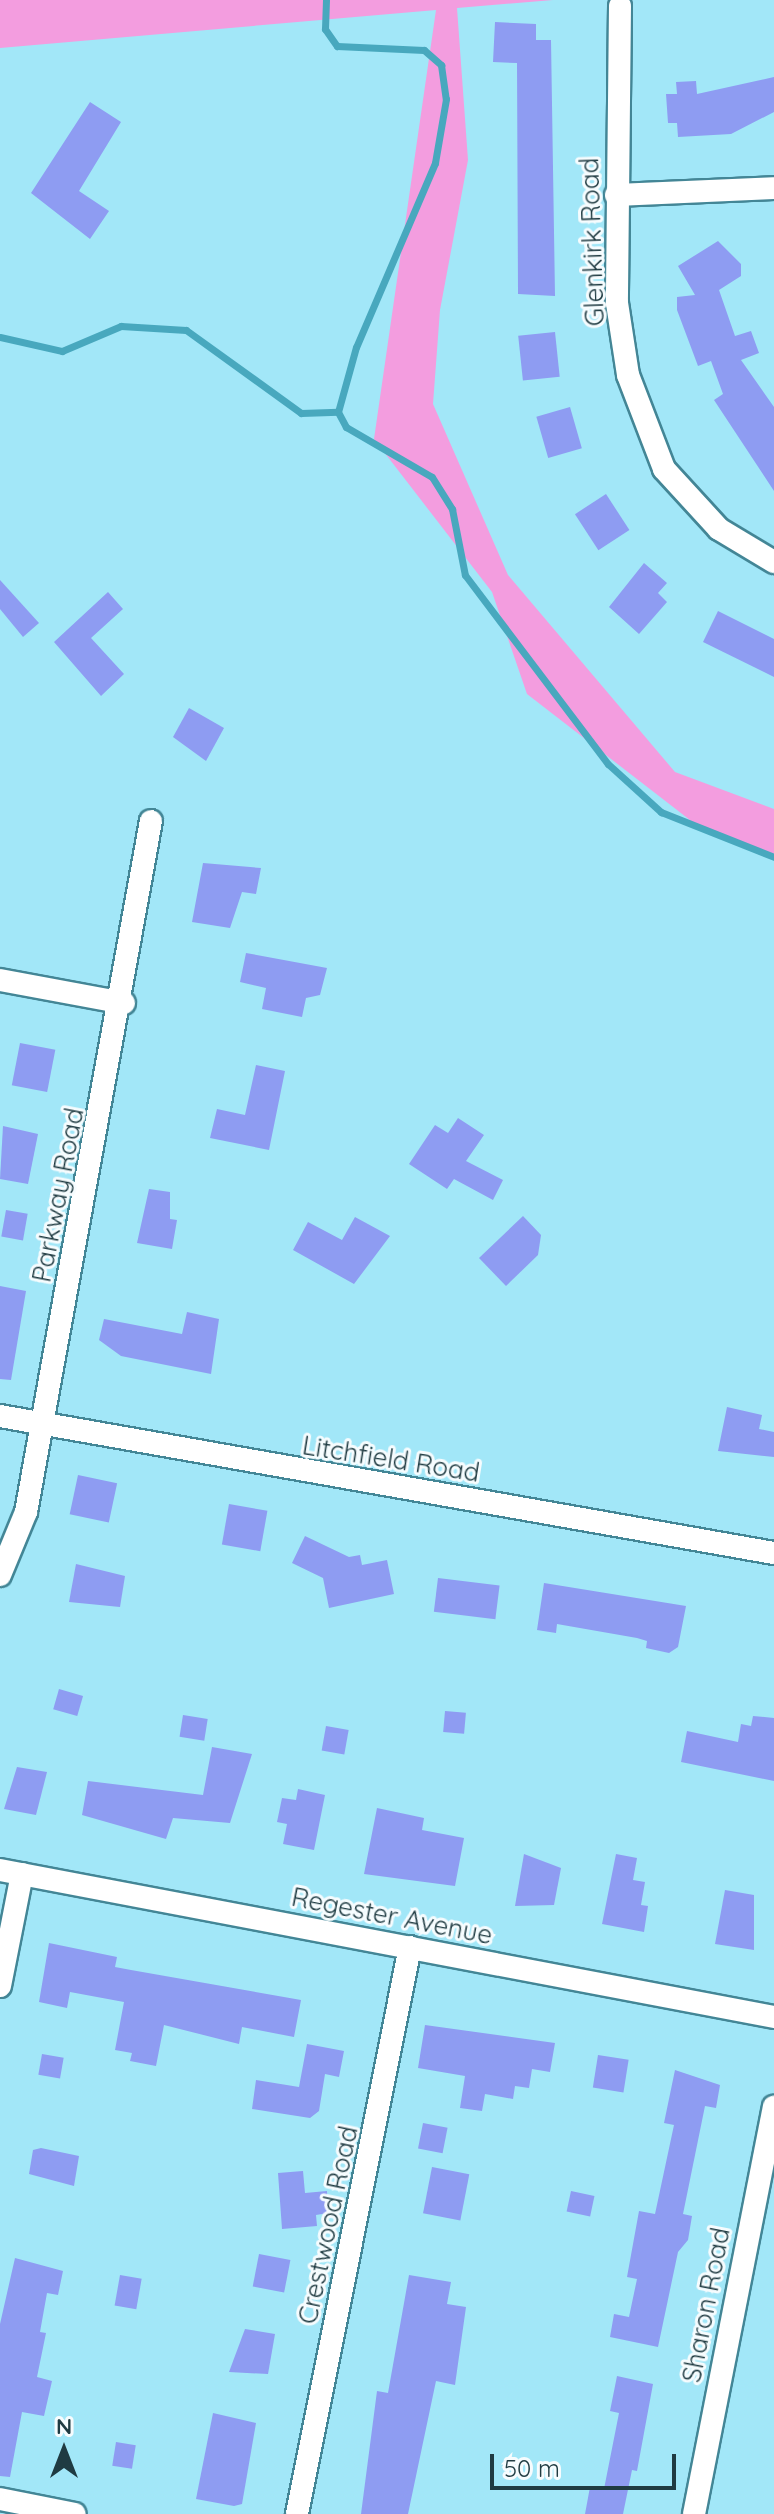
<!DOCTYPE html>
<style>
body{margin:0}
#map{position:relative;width:774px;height:2514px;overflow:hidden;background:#a2e7f8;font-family:Quicksand,sans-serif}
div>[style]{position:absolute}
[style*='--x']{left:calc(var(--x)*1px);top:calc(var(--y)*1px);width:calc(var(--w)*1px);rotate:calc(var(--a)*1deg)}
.green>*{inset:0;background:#f39ddf}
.stream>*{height:7px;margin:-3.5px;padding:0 3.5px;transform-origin:3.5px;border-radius:3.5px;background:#48a8be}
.building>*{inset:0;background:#8e9cf2;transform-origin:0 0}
.roads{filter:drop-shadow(2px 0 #438696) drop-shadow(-2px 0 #438696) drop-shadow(0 2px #438696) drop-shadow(0 -2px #438696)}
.street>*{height:22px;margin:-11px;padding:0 11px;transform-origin:11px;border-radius:11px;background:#fff}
span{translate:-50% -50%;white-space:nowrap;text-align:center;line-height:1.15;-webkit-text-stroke:6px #f6fcfe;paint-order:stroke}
.street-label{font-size:26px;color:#1f3b42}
.north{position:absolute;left:24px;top:2410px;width:80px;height:80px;-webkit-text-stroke:6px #f6fcfe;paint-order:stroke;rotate:0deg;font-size:22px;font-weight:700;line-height:32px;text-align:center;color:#1f3b42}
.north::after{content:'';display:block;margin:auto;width:28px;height:36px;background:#1f3b42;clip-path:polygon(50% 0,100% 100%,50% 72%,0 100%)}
.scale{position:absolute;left:490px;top:2454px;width:186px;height:36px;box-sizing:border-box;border:4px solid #1f3b42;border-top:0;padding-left:10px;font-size:24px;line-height:28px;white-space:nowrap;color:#1f3b42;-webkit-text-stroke:6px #f6fcfe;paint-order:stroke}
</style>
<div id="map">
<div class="green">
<div style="clip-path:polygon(0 0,553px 0,457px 8px,468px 160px,440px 310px,433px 404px,508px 575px,675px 772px,774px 809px,774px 854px,699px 827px,527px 694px,492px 592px,374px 439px,436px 10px,0 48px)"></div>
</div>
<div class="stream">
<div style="--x:326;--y:0;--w:29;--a:92"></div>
<div style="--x:325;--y:29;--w:21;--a:55"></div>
<div style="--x:337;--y:46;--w:87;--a:2.6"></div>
<div style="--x:424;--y:50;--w:23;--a:41"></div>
<div style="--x:441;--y:65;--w:34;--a:82"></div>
<div style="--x:446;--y:99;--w:65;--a:99.8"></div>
<div style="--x:435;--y:163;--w:200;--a:113.2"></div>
<div style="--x:356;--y:347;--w:67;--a:105.5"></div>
<div style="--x:338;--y:412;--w:17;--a:62"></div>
<div style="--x:346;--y:427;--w:99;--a:30.2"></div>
<div style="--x:432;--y:477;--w:38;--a:58"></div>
<div style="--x:452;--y:509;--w:67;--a:78.9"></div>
<div style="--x:465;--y:575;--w:237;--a:52.9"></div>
<div style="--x:608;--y:764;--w:72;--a:42.2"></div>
<div style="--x:661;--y:812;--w:122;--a:21.7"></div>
<div style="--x:0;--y:337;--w:64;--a:12.7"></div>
<div style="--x:62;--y:351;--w:64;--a:-23"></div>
<div style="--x:121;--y:326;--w:65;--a:3.5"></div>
<div style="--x:186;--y:330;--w:142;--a:35.8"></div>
<div style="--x:301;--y:413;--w:37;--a:-2"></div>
</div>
<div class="building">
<div style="clip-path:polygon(495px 22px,536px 24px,536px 40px,551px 40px,555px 296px,518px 294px,517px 63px,493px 62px)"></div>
<div style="clip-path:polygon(774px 77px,774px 112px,731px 134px,678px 137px,677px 123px,668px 123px,666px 94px,677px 94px,676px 82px,696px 81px,697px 94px)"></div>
<div style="clip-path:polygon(90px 102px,121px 122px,79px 191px,109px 211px,90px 239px,31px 193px)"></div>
<div style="clip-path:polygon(718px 241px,741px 264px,741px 276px,719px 290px,735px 336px,751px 331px,759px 353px,741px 360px,774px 407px,774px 491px,714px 400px,723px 394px,711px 361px,698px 366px,677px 310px,677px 297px,695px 295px,678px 266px)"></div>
<div style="left:555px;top:332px;width:45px;height:37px;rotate:84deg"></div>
<div style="left:570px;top:407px;width:43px;height:35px;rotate:74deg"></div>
<div style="left:606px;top:494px;width:43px;height:37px;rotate:57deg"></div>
<div style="clip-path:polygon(644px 563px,667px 583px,658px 593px,667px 602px,639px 634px,609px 607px)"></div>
<div style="clip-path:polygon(0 580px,39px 623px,23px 637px,0 609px)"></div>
<div style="clip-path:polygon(108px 592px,123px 609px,91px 638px,124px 674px,101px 696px,54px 642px)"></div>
<div style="clip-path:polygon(718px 611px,774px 639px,774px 677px,703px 642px)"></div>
<div style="clip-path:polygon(189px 708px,224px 728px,206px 761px,173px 737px)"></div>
<div style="clip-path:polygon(203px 863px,261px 868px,256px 894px,242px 892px,230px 928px,192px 922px)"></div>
<div style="clip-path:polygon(246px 953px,327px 968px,320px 995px,306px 998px,302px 1017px,262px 1009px,266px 988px,240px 982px)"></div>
<div style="left:20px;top:1043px;width:36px;height:43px;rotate:11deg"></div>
<div style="clip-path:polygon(256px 1065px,285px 1071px,269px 1150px,210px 1138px,217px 1109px,245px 1115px)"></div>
<div style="clip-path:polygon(458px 1118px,484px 1135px,466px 1161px,503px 1180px,493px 1200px,454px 1179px,447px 1189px,409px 1164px,435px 1125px,448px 1133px)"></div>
<div style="clip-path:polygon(3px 1126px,38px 1134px,28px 1184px,0 1179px)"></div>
<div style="clip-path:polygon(149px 1189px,170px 1192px,170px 1219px,177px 1220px,172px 1249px,137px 1243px)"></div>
<div style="left:6px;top:1210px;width:22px;height:27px;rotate:10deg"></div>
<div style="clip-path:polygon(523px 1216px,541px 1235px,538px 1255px,506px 1286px,479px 1258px)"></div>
<div style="clip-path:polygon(355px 1217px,390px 1236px,354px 1284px,293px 1250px,308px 1222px,342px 1240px)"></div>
<div style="clip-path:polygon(0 1286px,26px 1291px,11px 1380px,0 1379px)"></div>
<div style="clip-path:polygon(187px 1312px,219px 1319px,211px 1374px,121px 1356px,99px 1340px,104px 1319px,182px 1334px)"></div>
<div style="clip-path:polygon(727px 1407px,762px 1415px,759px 1429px,774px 1432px,774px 1457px,718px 1451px)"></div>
<div style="left:78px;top:1475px;width:40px;height:40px;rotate:12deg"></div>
<div style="left:229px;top:1504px;width:39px;height:41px;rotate:10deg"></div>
<div style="clip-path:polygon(305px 1536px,349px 1557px,360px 1555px,362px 1565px,387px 1560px,394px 1594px,329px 1608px,323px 1578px,292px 1563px)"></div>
<div style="clip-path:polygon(76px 1564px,125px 1576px,120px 1607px,69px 1602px)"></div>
<div style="left:438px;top:1578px;width:62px;height:34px;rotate:7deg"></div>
<div style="clip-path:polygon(544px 1583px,686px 1606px,678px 1647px,669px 1653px,646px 1648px,647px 1641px,637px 1638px,557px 1624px,556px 1633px,537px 1630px)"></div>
<div style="left:59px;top:1689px;width:25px;height:21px;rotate:16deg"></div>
<div style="left:445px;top:1711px;width:21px;height:21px;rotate:5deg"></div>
<div style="left:183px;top:1715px;width:25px;height:22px;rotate:9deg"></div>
<div style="clip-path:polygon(753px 1716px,774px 1718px,774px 1781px,681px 1762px,687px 1731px,738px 1742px,741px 1724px,751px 1726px)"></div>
<div style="left:326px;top:1726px;width:23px;height:25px;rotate:10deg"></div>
<div style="clip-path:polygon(212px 1747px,252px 1754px,230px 1823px,173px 1818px,166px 1839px,82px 1815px,88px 1781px,203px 1795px)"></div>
<div style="clip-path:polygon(17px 1767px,47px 1772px,36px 1815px,4px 1809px)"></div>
<div style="clip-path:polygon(298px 1789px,325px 1795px,314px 1850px,283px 1844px,287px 1824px,277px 1822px,282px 1798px,296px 1800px)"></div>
<div style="clip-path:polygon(377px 1808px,424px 1818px,422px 1830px,464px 1838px,455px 1886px,364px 1874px)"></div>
<div style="clip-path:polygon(524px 1854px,561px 1868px,554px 1905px,515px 1906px)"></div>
<div style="clip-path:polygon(616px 1854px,637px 1858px,633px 1880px,645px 1882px,641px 1905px,648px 1906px,644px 1932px,602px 1924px)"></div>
<div style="clip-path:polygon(725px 1890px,754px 1895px,754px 1950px,715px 1944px)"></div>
<div style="clip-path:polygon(49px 1943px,117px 1957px,115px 1967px,131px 1970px,301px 2000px,294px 2037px,242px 2027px,239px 2044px,164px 2025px,156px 2066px,130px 2061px,132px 2053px,115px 2050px,124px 2002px,70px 1992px,67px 2008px,39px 2002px)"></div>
<div style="clip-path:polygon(425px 2025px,555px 2043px,550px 2072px,532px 2069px,529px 2088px,515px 2086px,513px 2099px,485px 2094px,482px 2111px,460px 2108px,465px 2076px,418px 2068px)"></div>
<div style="clip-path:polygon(307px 2044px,344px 2051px,339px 2077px,325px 2074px,319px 2111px,310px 2118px,252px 2109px,256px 2080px,299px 2087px)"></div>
<div style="left:42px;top:2054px;width:22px;height:21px;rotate:10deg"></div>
<div style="left:598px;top:2055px;width:31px;height:33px;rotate:9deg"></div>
<div style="clip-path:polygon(675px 2070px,720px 2085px,716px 2108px,705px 2106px,683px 2214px,692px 2216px,688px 2240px,678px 2252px,658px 2347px,610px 2337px,614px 2314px,629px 2317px,637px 2279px,627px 2277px,639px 2211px,655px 2214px,674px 2125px,664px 2123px)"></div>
<div style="left:423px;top:2123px;width:25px;height:26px;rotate:11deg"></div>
<div style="clip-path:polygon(41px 2148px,79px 2156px,74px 2186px,29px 2174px,33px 2150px)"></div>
<div style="left:432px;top:2167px;width:38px;height:47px;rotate:11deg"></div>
<div style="clip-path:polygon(303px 2171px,305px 2193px,327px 2191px,328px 2213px,316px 2215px,317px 2226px,282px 2229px,278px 2173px)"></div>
<div style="left:571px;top:2191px;width:24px;height:21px;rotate:12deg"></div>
<div style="left:259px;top:2254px;width:32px;height:33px;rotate:11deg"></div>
<div style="clip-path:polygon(15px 2258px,63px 2271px,58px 2295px,47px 2293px,40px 2332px,46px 2333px,37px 2377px,52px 2381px,44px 2416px,22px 2412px,10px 2477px,0 2476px,0 2324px)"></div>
<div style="left:120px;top:2275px;width:22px;height:31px;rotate:10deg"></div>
<div style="clip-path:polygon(409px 2275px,451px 2282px,447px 2304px,466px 2307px,455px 2385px,436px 2381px,408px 2514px,361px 2514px,377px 2391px,388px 2393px)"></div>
<div style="clip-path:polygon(245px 2329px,275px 2334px,268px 2374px,229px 2372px)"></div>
<div style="clip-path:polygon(617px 2376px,653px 2384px,637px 2471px,632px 2470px,623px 2514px,585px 2514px,590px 2487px,604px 2489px,619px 2413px,610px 2411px)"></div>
<div style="clip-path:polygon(213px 2413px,256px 2423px,242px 2504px,234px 2506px,196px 2499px)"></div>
<div style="left:116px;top:2442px;width:20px;height:24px;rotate:9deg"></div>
</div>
<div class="roads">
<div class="street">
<div style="--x:620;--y:6;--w:297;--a:90.6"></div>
<div style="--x:617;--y:303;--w:73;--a:81.3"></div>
<div style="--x:628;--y:375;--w:101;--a:69"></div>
<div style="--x:664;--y:469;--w:81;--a:47.5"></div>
<div style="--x:719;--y:529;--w:64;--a:31"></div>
<div style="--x:616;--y:195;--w:158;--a:-2.5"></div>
<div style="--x:0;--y:980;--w:126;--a:10.5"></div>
<div style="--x:0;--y:1416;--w:786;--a:10.04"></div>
<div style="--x:0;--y:1575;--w:68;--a:-67.6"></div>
<div style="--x:26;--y:1512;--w:702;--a:-79.75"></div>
<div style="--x:0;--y:1870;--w:788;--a:10.75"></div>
<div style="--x:0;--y:1986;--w:114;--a:-78.9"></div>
<div style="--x:0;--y:2499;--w:76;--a:11.3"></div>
<div style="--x:297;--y:2514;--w:578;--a:-78.73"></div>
<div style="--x:694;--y:2514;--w:415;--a:-78.9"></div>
</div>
</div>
<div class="street-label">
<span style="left:592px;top:242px;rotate:-92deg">Glenkirk Road</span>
<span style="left:58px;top:1195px;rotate:-79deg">Parkway Road</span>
<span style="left:391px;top:1459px;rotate:9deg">Litchfield Road</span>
<span style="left:392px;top:1916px;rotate:11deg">Regester Avenue</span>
<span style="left:328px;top:2225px;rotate:-78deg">Crestwood Road</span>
<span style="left:706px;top:2305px;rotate:-79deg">Sharon Road</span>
</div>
<div class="north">N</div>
<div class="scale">50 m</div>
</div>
